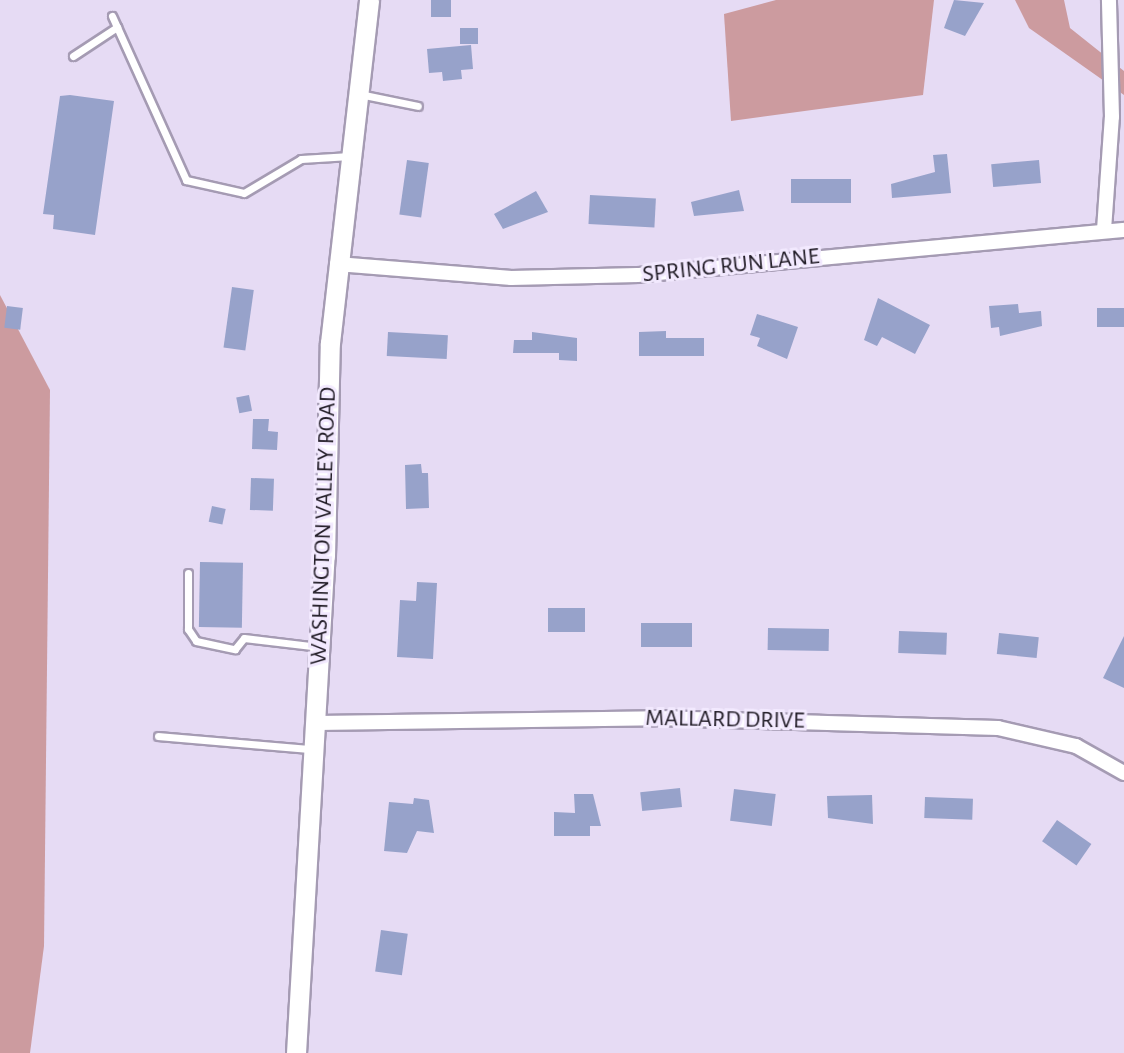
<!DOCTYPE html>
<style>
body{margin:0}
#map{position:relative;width:1124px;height:1053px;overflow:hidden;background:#e6dbf4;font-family:"Alegreya Sans",sans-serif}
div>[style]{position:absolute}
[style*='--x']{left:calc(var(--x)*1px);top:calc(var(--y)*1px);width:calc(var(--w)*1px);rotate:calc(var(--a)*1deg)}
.forest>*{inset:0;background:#cc9b9f}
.building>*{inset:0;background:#97a2ca;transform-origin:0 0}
.roads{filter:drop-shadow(2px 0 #a59bb3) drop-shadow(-2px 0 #a59bb3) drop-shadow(0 2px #a59bb3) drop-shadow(0 -2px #a59bb3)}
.lane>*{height:7px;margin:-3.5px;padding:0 3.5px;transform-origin:3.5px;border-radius:3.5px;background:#fff}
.street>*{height:14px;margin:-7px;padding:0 7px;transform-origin:7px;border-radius:7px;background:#fff}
.secondary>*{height:19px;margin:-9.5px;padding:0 9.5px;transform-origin:9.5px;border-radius:9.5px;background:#fff}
span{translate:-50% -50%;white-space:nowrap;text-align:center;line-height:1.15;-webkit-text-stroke:6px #f2e9fe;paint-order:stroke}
.street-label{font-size:24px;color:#221d27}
</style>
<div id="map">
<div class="forest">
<div style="clip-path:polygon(776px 0,934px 0,923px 95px,731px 121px,724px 14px)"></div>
<div style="clip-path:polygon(1015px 0,1064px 0,1070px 28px,1124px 71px,1124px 95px,1029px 28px)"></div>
<div style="clip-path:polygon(0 295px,50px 390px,44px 946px,30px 1053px,0 1053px)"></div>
</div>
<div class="building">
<div style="left:431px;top:0;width:20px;height:17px"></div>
<div style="clip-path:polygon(954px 0,984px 3px,965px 36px,944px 28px)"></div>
<div style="left:478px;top:28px;width:16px;height:18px;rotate:90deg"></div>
<div style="clip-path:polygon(471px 45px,473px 69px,461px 70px,462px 79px,443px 81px,442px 72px,429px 73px,427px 49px)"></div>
<div style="clip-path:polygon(70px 95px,114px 101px,95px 235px,53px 229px,54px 215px,43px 214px,60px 96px)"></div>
<div style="clip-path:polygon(947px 154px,951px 193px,892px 198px,891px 184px,935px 172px,933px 155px)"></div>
<div style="left:407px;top:160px;width:22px;height:55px;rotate:8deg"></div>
<div style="left:1039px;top:160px;width:23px;height:48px;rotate:85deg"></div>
<div style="left:851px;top:179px;width:24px;height:60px;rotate:90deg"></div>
<div style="clip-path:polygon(739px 190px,744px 211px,694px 216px,691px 202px)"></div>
<div style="clip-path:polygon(536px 191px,548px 212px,503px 229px,494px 214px)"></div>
<div style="left:590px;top:195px;width:66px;height:29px;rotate:3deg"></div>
<div style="left:232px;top:287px;width:22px;height:61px;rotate:8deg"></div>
<div style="clip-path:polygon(878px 298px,930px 325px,915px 354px,882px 337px,877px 346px,864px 340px)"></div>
<div style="clip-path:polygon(1018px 304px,1019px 313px,1041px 311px,1042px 326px,1000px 336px,999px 327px,991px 328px,989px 306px)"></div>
<div style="left:7px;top:306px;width:16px;height:22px;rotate:7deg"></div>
<div style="left:1124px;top:308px;width:19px;height:27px;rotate:90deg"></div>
<div style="clip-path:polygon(757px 314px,798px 327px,787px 359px,757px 346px,760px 338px,750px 335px)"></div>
<div style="clip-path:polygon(666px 331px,666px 338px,704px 338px,704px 356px,639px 356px,639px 332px)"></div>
<div style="left:388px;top:332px;width:60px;height:24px;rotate:3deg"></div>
<div style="clip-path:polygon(532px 332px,577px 338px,577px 361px,559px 360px,559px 353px,513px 353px,514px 340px,532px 340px)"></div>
<div style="left:249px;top:395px;width:16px;height:13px;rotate:79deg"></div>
<div style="clip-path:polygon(253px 419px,269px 419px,268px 431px,278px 432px,277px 450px,252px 449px)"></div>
<div style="clip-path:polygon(421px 464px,422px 473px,428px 473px,429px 508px,406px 509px,405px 465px)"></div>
<div style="left:251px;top:478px;width:23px;height:32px;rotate:2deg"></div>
<div style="left:212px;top:506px;width:14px;height:16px;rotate:12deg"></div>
<div style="left:200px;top:562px;width:43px;height:65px;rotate:1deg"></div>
<div style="clip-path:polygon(417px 582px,437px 583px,433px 659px,397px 657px,400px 600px,416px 601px)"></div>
<div style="left:548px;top:608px;width:37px;height:24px"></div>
<div style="left:692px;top:623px;width:24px;height:51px;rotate:90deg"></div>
<div style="left:768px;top:628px;width:61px;height:22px;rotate:1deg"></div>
<div style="left:899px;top:631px;width:48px;height:22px;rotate:2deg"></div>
<div style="left:999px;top:633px;width:40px;height:21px;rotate:6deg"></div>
<div style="clip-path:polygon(1124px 636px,1124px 688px,1103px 678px)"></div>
<div style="left:680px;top:788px;width:19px;height:40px;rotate:84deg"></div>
<div style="left:734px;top:789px;width:42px;height:32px;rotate:7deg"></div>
<div style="clip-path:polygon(574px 794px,593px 794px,601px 826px,590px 826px,590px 836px,554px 836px,554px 812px,575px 813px)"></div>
<div style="clip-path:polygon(872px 795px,873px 824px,828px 818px,827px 796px)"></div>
<div style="left:925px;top:797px;width:48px;height:21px;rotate:2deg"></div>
<div style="clip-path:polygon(414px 798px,429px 800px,434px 833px,417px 831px,407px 853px,384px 851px,389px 802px,413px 804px)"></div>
<div style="left:1057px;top:820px;width:42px;height:26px;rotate:35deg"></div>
<div style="left:381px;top:930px;width:27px;height:42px;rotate:8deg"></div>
</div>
<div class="roads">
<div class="lane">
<div style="--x:112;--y:16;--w:180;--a:65.7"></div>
<div style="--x:186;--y:180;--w:59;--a:12.6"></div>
<div style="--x:244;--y:193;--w:66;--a:-30.8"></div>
<div style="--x:301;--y:159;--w:49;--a:-3.5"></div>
<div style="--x:73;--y:56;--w:53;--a:-33.4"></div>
<div style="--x:359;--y:94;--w:60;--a:11.5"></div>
<div style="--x:188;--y:573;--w:56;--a:90"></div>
<div style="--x:188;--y:629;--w:14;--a:56"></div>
<div style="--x:196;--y:641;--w:40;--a:12"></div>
<div style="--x:235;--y:649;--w:14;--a:-51"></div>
<div style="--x:244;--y:638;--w:77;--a:6.8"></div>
<div style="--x:158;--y:736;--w:154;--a:4.9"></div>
</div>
<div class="street">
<div style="--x:1104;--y:230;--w:113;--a:-86"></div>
<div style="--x:1112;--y:117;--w:117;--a:-91.5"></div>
<div style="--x:337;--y:264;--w:175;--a:4.6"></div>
<div style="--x:511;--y:278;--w:127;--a:-1.4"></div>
<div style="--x:638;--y:275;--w:488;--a:-5.3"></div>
<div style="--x:317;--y:723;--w:340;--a:-0.8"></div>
<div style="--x:657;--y:718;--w:341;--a:1.7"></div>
<div style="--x:998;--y:728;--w:80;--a:13"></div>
<div style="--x:1076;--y:746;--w:55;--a:29.4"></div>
</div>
<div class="secondary">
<div style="--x:296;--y:1053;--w:498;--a:-86.7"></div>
<div style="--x:325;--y:556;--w:213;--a:-88.7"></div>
<div style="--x:330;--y:343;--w:345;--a:-83.5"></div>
</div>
</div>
<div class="street-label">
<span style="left:731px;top:266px;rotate:-6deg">SPRING RUN LANE</span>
<span style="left:324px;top:526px;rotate:-88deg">WASHINGTON VALLEY ROAD</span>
<span style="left:725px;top:720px;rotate:1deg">MALLARD DRIVE</span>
</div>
</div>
